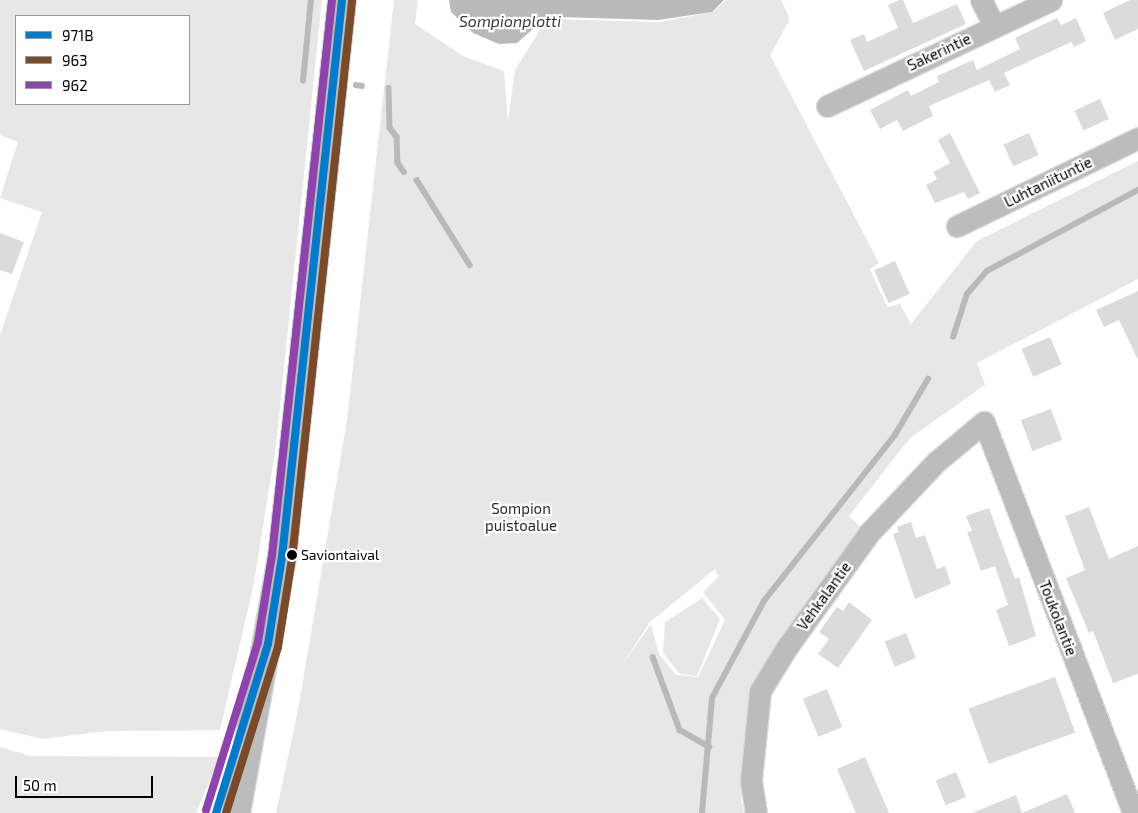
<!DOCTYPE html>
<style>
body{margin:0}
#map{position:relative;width:1138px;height:813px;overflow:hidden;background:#fff;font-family:"Exo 2",sans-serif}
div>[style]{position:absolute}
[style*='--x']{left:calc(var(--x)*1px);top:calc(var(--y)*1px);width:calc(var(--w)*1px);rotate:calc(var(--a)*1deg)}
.green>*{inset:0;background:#e7e7e7}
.water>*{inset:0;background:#b9b9b9}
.stream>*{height:5.5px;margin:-2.75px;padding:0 2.75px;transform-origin:2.75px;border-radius:2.75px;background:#b9b9b9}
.building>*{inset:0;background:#dbdbdb;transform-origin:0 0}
.roads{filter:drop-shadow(1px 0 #dbdbdb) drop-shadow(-1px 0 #dbdbdb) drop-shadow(0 1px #dbdbdb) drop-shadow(0 -1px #dbdbdb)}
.minor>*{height:21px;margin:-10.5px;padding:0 10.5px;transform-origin:10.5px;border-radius:10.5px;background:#bcbcbc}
.primary>*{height:28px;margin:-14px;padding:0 14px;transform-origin:14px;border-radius:14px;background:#bcbcbc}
.bus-1>*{height:8px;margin:-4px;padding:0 4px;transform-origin:4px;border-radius:4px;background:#007ac9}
.bus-2>*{height:8px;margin:-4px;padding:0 4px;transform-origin:4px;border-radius:4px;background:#7a4b2a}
.bus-3>*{height:8px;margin:-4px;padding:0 4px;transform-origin:4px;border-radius:4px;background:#8e44ad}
.dots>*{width:14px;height:14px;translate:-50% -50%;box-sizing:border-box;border:2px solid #fff;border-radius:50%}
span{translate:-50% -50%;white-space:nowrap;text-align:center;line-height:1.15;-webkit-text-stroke:4.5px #fff;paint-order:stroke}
.bus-label{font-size:14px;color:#000}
.left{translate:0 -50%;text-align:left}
.street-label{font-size:15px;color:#000}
.park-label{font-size:15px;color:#2b2b2b}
.water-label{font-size:16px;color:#3c3c3c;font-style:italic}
.legend{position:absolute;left:15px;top:15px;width:175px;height:90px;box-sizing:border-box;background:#fff;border:1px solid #999;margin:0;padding:6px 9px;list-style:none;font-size:15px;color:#000}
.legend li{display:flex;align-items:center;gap:10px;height:25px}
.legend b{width:25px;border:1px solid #999}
.scale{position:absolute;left:15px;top:776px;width:138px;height:22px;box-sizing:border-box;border:2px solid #000;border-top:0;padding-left:6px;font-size:15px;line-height:18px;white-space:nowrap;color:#000;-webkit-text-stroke:4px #fff;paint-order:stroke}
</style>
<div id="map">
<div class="green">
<div style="clip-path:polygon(evenodd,0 0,322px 0,276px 445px,254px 583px,220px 730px,106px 731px,43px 739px,0 729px,0 335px,42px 212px,0 198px,18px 142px,0 135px,0 0,189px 16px,189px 104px,16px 104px,16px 16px,189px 16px)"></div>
<div style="clip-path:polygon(evenodd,394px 0,418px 0,415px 24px,463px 56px,504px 71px,508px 121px,515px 70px,547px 19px,660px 22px,713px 12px,726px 0,781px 0,790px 19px,770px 55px,879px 263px,870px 269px,887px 307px,900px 304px,911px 324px,977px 241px,1138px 161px,1138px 279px,977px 363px,985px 385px,910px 438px,849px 516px,866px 533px,754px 690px,741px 799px,744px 813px,276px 813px,298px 710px,347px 420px,394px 0,715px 569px,719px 576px,703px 592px,725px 620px,698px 677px,676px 675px,659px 654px,651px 624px,620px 668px,650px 622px,715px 569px)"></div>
<div style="clip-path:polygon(702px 598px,720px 619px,697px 676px,680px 674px,663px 653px,665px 622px)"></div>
<div style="clip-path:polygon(0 747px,31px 756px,220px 757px,196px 813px,0 813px)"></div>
</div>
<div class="water">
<div style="clip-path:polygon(449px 0,724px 0,712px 12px,658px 20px,558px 17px,542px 21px,517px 43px,499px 44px,473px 33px,451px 12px)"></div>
</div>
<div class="stream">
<div style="--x:303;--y:81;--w:81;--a:-84.4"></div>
<div style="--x:356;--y:85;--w:6;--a:9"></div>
<div style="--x:389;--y:88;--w:40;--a:88.6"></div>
<div style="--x:390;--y:128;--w:11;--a:52"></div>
<div style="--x:397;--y:137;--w:26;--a:88"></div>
<div style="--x:398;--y:163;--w:11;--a:56"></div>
<div style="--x:417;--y:180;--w:100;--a:58.1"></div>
<div style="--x:953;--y:337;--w:45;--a:-72"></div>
<div style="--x:967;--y:294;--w:30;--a:-49"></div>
<div style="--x:987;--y:271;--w:171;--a:-28.2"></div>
<div style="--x:653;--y:657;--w:78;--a:69.7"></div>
<div style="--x:680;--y:730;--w:34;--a:30"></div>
<div style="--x:702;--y:813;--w:115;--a:-85"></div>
<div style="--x:712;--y:698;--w:110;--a:-61.8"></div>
<div style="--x:764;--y:601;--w:211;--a:-51.7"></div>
<div style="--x:895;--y:435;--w:65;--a:-59.5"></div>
</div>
<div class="building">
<div style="clip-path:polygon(899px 0,903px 0,913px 23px,957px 4px,966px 24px,864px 71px,850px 40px,864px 34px,867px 42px,898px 28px,888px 5px)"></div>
<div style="clip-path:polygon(1130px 0,1138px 0,1138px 29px,1115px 40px,1103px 13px)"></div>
<div style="clip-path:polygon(1057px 18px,1061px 25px,1076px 18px,1086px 41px,1074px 47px,1071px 42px,1004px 73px,1010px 85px,995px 92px,989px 80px,929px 106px,933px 116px,903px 131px,897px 120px,880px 129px,870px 110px,908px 90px,911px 96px,939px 82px,937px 76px,973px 60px,977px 70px,1020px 49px,1015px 38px)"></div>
<div style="left:1100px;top:99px;width:22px;height:28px;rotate:66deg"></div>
<div style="clip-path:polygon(950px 133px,980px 193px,968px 199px,964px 192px,935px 203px,926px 185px,937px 179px,933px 172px,950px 163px,938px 140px)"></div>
<div style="left:1029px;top:133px;width:24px;height:28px;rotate:66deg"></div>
<div style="clip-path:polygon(0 233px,24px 242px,12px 274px,0 270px)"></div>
<div style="left:895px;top:261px;width:36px;height:23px;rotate:66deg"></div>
<div style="clip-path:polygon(1138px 291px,1138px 360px,1119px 320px,1104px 327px,1096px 310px)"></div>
<div style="left:1050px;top:337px;width:30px;height:31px;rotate:67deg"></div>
<div style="left:1051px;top:409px;width:33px;height:32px;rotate:70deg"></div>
<div style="clip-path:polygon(1089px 507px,1109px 559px,1138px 546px,1138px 674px,1113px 683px,1093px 631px,1089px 633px,1066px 578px,1085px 570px,1065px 516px)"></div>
<div style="clip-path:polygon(989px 508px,1015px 579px,1019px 577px,1036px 636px,1009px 646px,996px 610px,1008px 605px,995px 566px,981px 571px,967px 532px,972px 531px,966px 516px)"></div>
<div style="clip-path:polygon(911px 522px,916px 538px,925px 535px,937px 569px,945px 566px,951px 584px,915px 599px,893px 534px,899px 532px,897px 527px)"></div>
<div style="clip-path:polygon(849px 602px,872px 620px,838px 668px,818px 654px,829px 639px,819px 632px,837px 607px,843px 611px)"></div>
<div style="left:906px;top:633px;width:27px;height:23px;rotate:68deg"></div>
<div style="left:1055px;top:677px;width:59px;height:92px;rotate:70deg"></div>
<div style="left:827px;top:689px;width:41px;height:26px;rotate:68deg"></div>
<div style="clip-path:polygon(865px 757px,889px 813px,856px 813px,837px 769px)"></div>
<div style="left:956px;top:772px;width:27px;height:22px;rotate:68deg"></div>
<div style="clip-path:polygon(1067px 794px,1075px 813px,972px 813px,1016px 795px,1022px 813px)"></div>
</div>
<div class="roads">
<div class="minor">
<div style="--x:981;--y:0;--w:29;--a:63"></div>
<div style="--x:827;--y:106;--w:248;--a:-25.3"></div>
<div style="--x:957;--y:226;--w:201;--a:-25.9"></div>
<div style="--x:756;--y:813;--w:33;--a:-99"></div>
<div style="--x:751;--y:780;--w:89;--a:-84.2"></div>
<div style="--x:760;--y:691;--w:52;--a:-58.5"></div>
<div style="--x:787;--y:647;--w:140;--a:-54.3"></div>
<div style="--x:869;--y:533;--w:98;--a:-46.7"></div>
<div style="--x:936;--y:462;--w:62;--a:-39.8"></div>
<div style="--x:984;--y:422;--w:418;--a:69.1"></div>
</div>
<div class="primary">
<div style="--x:236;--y:813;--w:260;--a:-79.8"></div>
<div style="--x:282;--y:557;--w:560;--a:-83.85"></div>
</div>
</div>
<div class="bus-1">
<div style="--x:216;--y:813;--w:177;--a:-72.9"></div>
<div style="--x:268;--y:644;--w:88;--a:-80.9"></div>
<div style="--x:282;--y:557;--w:560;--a:-83.85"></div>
</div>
<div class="bus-2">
<div style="--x:226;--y:813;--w:174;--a:-72.6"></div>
<div style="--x:278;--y:647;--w:89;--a:-81"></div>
<div style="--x:292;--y:559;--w:561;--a:-83.86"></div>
</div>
<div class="bus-3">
<div style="--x:206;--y:810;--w:176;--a:-72.8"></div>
<div style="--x:258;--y:642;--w:87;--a:-80.8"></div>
<div style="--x:272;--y:556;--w:559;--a:-83.84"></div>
</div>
<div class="dots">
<div style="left:292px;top:555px;background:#000"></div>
</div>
<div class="bus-label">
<span class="left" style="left:301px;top:555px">Saviontaival</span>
</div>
<div class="street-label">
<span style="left:939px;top:52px;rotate:-25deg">Sakerintie</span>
<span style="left:1048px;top:182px;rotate:-26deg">Luhtaniituntie</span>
<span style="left:824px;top:596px;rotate:-54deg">Vehkalantie</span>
<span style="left:1058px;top:618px;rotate:69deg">Toukolantie</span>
</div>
<div class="park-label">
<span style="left:521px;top:517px">Sompion<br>puistoalue</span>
</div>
<div class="water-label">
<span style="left:510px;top:21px">Sompionplotti</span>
</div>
<ul class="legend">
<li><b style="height:6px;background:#007ac9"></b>971B</li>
<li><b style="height:6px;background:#7a4b2a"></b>963</li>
<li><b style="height:6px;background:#8e44ad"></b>962</li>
</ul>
<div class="scale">50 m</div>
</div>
